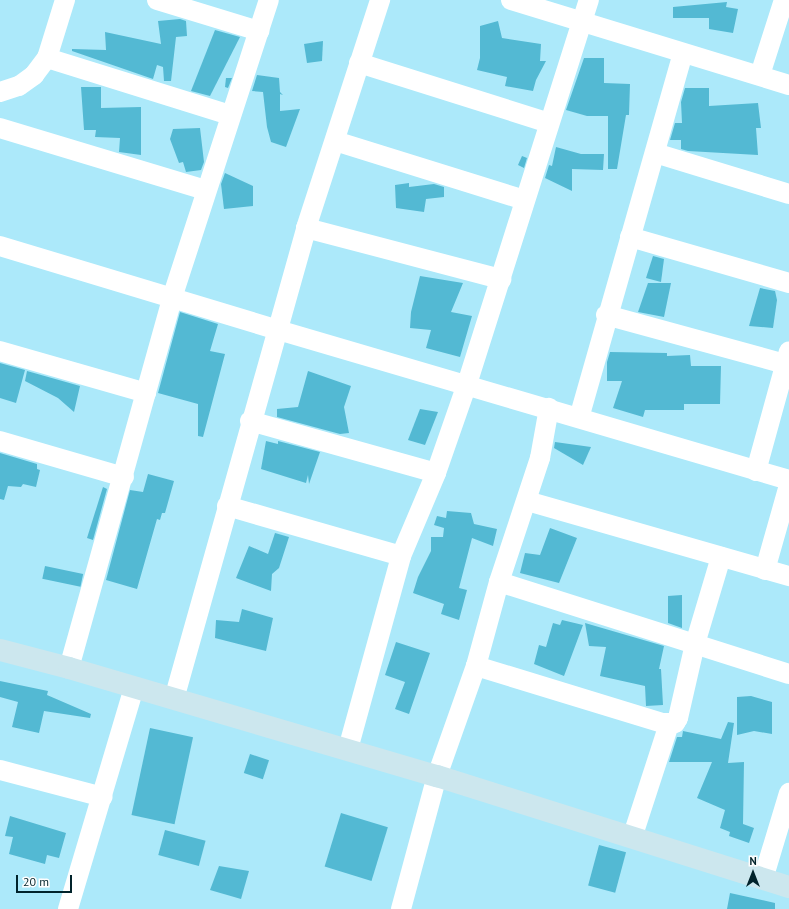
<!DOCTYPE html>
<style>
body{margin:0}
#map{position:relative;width:789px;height:909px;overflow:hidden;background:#ace9fa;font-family:"PT Sans",sans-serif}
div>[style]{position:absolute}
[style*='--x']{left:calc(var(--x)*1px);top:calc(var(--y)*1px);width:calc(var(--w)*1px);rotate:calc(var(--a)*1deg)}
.building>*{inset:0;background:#53b9d3;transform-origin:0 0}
.street>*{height:20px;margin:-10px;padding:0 10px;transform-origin:10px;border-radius:10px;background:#fff}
.secondary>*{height:22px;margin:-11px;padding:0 11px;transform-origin:11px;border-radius:11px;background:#cce7ee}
span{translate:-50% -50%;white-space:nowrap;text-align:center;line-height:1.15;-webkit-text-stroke:3px #fefefe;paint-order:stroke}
.north{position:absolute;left:733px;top:853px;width:40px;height:40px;-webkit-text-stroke:3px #fefefe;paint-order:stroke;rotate:0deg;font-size:11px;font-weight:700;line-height:16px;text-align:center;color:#01232b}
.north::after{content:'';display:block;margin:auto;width:14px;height:18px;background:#01232b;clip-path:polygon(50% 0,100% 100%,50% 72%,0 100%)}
.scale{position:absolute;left:16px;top:875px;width:56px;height:18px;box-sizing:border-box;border:2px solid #01232b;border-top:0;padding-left:5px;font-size:12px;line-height:14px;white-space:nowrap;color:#01232b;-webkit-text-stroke:3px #fefefe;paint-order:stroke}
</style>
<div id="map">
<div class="building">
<div style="clip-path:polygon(727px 2px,726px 7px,738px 9px,733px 33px,709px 29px,709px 18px,673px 18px,673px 7px)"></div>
<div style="clip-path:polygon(180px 19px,186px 21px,187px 36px,176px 37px,171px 81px,164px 81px,163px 67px,157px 65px,153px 79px,72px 51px,72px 49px,106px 50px,105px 32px,161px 44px,158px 21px)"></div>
<div style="clip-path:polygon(498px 21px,502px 38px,541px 44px,540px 61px,546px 61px,536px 80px,533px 91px,505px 86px,507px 77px,477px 70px,480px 58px,480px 26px)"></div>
<div style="clip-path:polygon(215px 30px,240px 37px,210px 96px,191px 91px)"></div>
<div style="clip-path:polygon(323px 41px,322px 61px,307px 63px,304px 44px)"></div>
<div style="clip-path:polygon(584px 58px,604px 58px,604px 83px,630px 84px,629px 115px,626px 115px,617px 169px,608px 169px,608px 116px,587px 116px,566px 110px)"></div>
<div style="clip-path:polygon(257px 75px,279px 78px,280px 92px,283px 95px,280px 94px,280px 111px,300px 109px,286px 147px,271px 142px,267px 127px,263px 92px,252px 91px)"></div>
<div style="clip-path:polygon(226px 78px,232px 78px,228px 88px,225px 87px)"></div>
<div style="clip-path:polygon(81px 87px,101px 87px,101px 108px,141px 107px,141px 155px,119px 152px,120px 138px,95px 137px,96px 130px,84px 130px)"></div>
<div style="clip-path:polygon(685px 88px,709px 88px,709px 106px,758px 103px,761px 128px,756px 128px,758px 155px,688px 151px,681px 149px,681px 140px,670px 140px,675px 123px,682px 123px,681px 102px)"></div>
<div style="clip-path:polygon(200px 128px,204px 162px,201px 170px,186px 172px,183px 162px,179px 163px,170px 139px,173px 129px)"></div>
<div style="clip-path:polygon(556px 147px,581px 154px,604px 154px,603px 170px,572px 169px,572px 191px,545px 178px,549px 165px,552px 166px)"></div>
<div style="clip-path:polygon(522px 156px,527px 158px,524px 168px,518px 165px)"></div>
<div style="clip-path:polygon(225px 173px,253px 186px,253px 206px,224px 209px,221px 184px)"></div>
<div style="clip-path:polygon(409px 183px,409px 187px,434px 184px,444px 187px,444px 197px,426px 199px,424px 212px,396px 208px,395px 185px)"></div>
<div style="clip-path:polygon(653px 256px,664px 259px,661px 282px,646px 278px)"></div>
<div style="clip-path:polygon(420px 276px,463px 283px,451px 312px,472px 316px,460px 357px,426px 348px,431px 330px,410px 328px,411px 312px)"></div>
<div style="clip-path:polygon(648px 283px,671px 283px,664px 317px,638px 312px)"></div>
<div style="clip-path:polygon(760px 288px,775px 291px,777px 300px,773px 328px,749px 326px)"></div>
<div style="clip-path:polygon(180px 312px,218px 324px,210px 351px,225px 354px,203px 437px,198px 436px,198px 404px,158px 393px)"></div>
<div style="clip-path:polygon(610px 352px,667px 353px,667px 356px,690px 355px,691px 366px,721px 366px,720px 404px,684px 404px,684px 410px,645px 410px,643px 417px,613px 408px,622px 381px,607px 381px,607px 362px)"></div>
<div style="clip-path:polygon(0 363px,25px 370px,16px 403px,0 398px)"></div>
<div style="clip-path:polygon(27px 371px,80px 386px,74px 412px,58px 398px,25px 381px)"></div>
<div style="clip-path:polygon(308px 371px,351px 386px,344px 407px,349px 433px,340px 434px,277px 417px,277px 409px,298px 407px)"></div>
<div style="clip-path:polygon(420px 409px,438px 412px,425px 445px,408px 440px)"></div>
<div style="clip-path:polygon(266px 441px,278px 444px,278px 441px,320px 452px,309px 484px,308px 475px,306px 483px,261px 469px)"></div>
<div style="clip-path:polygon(555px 442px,591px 447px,583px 465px,554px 448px)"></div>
<div style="clip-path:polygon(0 453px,37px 464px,37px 469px,40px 470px,36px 487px,23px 484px,21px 487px,8px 486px,4px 500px,0 499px)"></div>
<div style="clip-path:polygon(148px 474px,174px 481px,165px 513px,162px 513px,160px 520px,157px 519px,137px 589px,106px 580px,130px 490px,143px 492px)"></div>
<div style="clip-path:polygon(103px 487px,107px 489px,93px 540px,87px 538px)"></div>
<div style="clip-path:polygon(447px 511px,471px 513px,474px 524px,497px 529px,493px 546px,472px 538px,459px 588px,467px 590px,459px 620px,441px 614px,444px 604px,413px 593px,418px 577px,431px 551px,431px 537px,443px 537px,444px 528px,434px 525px,437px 516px,446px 518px)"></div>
<div style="clip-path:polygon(550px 528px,577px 538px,559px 583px,520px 573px,525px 553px,540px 555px)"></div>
<div style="clip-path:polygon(275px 533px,289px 537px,279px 568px,272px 574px,271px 591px,236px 578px,249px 546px,268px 554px)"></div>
<div style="left:45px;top:566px;width:39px;height:13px;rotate:12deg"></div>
<div style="clip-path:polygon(682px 595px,682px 628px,668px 623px,668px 596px)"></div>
<div style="clip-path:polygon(242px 609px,273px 618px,266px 651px,215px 638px,216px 620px,239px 622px)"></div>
<div style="clip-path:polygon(562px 620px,583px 625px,564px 676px,534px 664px,539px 645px,546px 647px,553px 623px,560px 625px)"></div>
<div style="clip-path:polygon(585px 623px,664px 646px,659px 669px,661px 669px,663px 705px,646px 706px,645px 686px,600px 676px,606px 647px,589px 646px)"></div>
<div style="clip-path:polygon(396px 642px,430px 653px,409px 714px,395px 709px,405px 682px,385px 675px)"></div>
<div style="clip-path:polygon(0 681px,48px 691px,47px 695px,91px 714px,90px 718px,44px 711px,39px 733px,12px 727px,18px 702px,0 697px)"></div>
<div style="clip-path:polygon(751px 696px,772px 702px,772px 734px,754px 731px,737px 735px,737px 697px)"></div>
<div style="clip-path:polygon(728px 722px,734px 723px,728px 763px,744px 762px,743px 824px,754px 828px,749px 843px,729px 836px,730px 832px,720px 828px,725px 810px,697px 798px,712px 762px,669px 762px,677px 737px,682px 737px,683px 731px,721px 739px)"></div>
<div style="left:150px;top:728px;width:44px;height:89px;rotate:12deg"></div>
<div style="left:250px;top:754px;width:20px;height:20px;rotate:18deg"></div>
<div style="left:341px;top:813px;width:49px;height:56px;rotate:17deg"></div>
<div style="clip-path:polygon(10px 816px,66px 833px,59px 858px,47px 855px,45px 864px,9px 854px,13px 837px,5px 836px)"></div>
<div style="left:165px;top:830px;width:42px;height:26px;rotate:15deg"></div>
<div style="left:599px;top:845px;width:28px;height:42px;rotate:15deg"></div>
<div style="clip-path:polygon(219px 866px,249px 871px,241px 899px,210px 890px)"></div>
<div style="clip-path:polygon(730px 893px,775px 903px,775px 909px,727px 909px)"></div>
</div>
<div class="street">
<div style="--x:157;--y:0;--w:107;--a:16.9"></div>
<div style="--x:511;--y:0;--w:291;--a:17"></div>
<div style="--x:47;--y:58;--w:192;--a:17.3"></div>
<div style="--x:359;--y:63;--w:199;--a:17.5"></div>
<div style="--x:760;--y:75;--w:79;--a:-72.3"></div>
<div style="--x:0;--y:92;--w:20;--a:-18"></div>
<div style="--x:19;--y:86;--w:19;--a:-36"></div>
<div style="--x:34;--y:75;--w:21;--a:-53"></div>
<div style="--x:47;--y:58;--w:61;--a:-72.8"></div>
<div style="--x:0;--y:128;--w:215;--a:16.8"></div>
<div style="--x:335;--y:141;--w:198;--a:17.3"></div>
<div style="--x:655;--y:153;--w:140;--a:17"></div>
<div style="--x:306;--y:228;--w:202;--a:14.7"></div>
<div style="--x:630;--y:237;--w:166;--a:16.1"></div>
<div style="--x:0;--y:246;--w:290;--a:16.8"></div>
<div style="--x:278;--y:330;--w:533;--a:16.36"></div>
<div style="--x:606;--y:315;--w:186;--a:15.3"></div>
<div style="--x:0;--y:351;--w:152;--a:16"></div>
<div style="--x:579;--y:418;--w:379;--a:-74.1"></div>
<div style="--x:250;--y:421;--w:193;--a:15.6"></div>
<div style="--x:0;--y:441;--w:129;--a:16.2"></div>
<div style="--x:756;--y:471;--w:124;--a:-74.6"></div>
<div style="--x:527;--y:501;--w:273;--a:16"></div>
<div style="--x:227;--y:506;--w:181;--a:16"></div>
<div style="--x:765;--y:570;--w:88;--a:-74.2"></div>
<div style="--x:499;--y:582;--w:304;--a:17.6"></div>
<div style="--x:476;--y:666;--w:195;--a:17"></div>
<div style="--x:662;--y:723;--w:13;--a:0"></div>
<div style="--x:675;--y:723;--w:6;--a:-59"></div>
<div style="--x:678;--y:718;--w:76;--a:-77.1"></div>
<div style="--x:695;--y:644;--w:91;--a:-73.4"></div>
<div style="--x:69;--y:668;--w:384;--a:-74.4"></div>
<div style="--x:172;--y:298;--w:313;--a:-72"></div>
<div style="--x:174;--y:699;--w:489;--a:-74.3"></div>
<div style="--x:306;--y:228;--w:240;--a:-72"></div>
<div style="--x:348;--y:749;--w:200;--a:-74.6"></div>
<div style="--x:401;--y:556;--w:90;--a:-67.1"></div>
<div style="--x:436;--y:473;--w:94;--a:-70.8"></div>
<div style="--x:467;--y:384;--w:403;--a:-72.4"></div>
<div style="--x:0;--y:770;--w:106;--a:14.7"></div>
<div style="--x:632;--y:838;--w:120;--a:-72"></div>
<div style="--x:763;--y:879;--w:90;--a:-73.2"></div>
<div style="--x:68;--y:909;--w:231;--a:-73.4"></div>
<div style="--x:401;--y:909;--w:138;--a:-74.9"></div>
<div style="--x:437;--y:776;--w:117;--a:-70.5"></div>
<div style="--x:476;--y:666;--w:87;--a:-74.7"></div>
<div style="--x:499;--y:582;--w:131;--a:-71.7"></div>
<div style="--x:540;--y:458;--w:51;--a:-79.8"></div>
</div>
<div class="secondary">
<div style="--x:0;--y:650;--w:71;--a:14.6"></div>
<div style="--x:69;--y:668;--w:384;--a:16.4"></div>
<div style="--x:437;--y:776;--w:369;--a:17.5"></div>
</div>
<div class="north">N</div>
<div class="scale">20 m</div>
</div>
